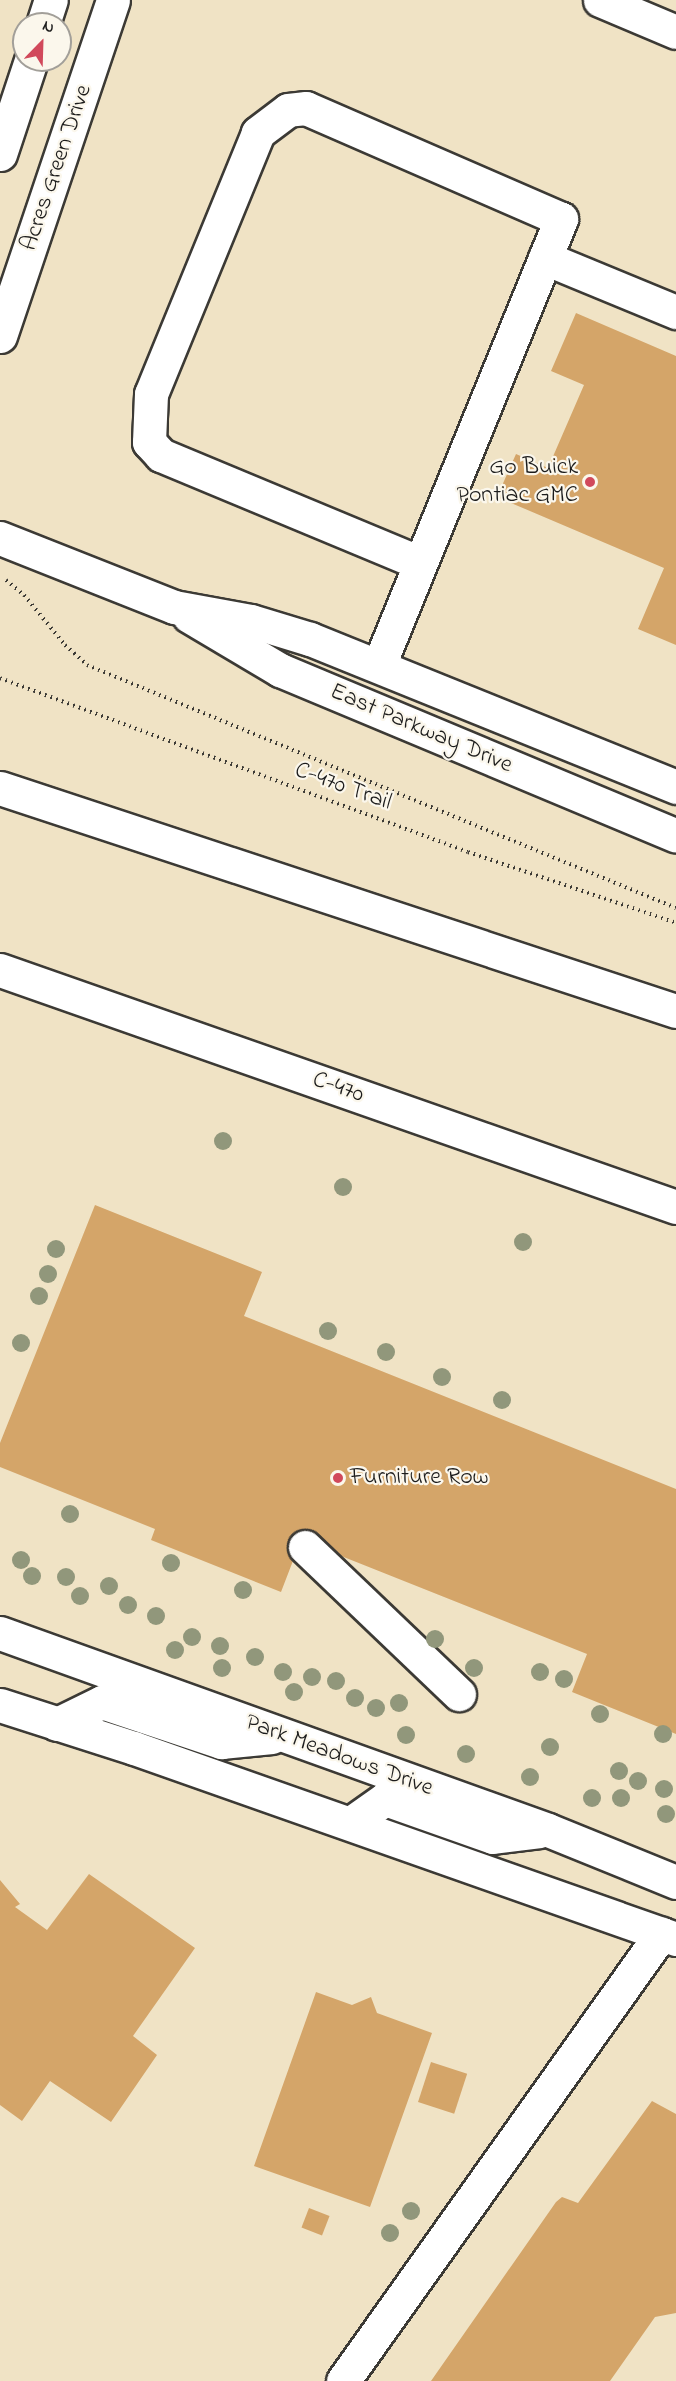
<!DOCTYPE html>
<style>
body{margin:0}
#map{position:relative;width:676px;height:2381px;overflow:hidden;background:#f0e3c5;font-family:"Indie Flower",sans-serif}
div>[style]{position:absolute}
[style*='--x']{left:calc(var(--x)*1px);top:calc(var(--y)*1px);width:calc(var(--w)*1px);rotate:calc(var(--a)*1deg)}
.building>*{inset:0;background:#d4a569;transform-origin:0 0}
.path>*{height:4px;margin-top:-2px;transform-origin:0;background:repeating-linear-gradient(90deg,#3c3a35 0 1.5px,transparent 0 6px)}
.roads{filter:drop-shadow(2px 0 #3c3a35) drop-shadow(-2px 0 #3c3a35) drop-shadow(0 2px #3c3a35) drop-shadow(0 -2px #3c3a35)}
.minor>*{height:33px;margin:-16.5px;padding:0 16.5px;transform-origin:16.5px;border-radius:16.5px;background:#fff}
.major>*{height:33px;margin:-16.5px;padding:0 16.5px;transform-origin:16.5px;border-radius:16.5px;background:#fff}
.highway>*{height:33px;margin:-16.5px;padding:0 16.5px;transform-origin:16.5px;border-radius:16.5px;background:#fff}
.trees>*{width:18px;height:18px;margin:-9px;border-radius:50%;background:#91977b}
.dots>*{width:16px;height:16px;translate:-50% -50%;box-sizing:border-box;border:3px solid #fbf7ec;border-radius:50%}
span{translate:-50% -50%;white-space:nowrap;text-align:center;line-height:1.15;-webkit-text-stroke:4.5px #fbf7ec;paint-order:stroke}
.street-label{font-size:24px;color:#1c1c1c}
.poi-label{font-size:24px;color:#1c1c1c}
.right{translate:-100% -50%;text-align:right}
.left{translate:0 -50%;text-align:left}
.north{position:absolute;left:12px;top:12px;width:60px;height:60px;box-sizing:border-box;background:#fbf7ec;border:2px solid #a29f99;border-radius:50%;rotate:23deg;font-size:16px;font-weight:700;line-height:24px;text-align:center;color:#1c1c1c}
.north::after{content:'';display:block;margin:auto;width:21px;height:27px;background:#d1495b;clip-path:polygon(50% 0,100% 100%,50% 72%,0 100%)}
</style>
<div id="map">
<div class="building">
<div style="clip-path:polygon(576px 313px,676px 356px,676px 645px,638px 629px,664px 568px,497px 497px,516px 454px,548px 468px,584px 385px,551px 371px)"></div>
<div style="clip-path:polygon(95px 1205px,262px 1272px,244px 1316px,676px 1489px,676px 1734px,572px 1692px,587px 1654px,301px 1540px,281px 1592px,151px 1540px,155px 1529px,0 1467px,0 1443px)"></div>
<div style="clip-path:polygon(89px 1874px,195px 1948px,133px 2036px,157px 2055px,111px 2122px,50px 2081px,22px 2121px,0 2105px,0 1880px,20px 1904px,15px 1907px,47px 1930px)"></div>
<div style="clip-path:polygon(316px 1992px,352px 2005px,371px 1997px,377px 2013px,432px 2033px,370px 2207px,254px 2166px)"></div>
<div style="left:431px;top:2062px;width:38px;height:42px;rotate:18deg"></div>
<div style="clip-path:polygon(652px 2101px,676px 2114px,676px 2313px,655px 2317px,610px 2381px,431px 2381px,556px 2202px,562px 2197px,578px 2203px)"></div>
<div style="left:309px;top:2208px;width:22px;height:21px;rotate:21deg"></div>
</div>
<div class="path">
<div style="--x:6;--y:580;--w:23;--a:40"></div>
<div style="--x:24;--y:595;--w:65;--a:50.6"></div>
<div style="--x:65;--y:645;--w:30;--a:42"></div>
<div style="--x:87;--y:665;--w:637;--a:22.42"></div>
<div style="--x:0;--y:678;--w:499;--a:20.4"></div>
<div style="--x:468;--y:852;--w:220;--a:18.8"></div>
</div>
<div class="roads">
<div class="minor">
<div style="--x:43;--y:24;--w:25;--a:-72"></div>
<div style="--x:0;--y:154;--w:99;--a:-71.7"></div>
<div style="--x:545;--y:258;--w:142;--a:22.4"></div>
<div style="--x:0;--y:336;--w:354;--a:-71.4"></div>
<div style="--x:0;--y:538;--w:187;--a:21.6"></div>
<div style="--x:174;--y:607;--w:78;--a:10.3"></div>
<div style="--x:251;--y:621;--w:62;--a:17"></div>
<div style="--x:310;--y:639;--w:395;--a:22"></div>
<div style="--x:189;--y:616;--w:106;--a:30.7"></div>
<div style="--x:280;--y:670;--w:429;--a:22.7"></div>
<div style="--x:379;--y:665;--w:482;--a:-67.8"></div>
<div style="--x:561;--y:219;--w:278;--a:-156.5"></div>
<div style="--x:306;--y:108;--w:18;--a:174"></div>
<div style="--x:288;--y:110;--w:38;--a:143"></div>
<div style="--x:258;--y:133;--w:282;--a:112.3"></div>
<div style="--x:151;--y:394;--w:48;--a:92.4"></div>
<div style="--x:149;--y:442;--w:18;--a:47"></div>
<div style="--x:161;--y:455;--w:278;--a:22.6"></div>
<div style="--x:305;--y:1547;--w:213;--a:43.7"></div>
<div style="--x:343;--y:2381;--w:549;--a:-54.57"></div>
</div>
<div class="major">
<div style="--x:600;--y:0;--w:82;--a:22.8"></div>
<div style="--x:0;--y:1633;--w:582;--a:19.77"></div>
<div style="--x:548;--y:1830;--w:138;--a:22.1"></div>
<div style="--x:0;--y:1705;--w:141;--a:17.8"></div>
<div style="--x:134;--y:1748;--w:575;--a:19.41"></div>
<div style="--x:57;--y:1724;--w:50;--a:-26.1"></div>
<div style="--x:102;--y:1702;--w:126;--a:18.6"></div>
<div style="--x:221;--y:1742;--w:51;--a:-5.6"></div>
<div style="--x:351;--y:1823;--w:42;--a:-35.2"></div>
<div style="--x:385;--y:1799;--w:114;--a:19.4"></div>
<div style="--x:493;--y:1837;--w:47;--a:-7.3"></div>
</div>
<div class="highway">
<div style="--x:0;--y:788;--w:712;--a:18.26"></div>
<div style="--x:0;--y:970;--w:716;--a:19.32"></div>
</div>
</div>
<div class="trees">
<div style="left:223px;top:1141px"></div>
<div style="left:343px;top:1187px"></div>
<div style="left:523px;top:1242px"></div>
<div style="left:56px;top:1249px"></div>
<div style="left:48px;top:1274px"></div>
<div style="left:39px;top:1296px"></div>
<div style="left:328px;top:1331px"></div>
<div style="left:21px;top:1343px"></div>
<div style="left:386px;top:1352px"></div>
<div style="left:442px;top:1377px"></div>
<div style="left:502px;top:1400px"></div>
<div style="left:70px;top:1514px"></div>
<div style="left:21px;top:1560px"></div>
<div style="left:171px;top:1563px"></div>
<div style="left:32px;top:1576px"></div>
<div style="left:66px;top:1577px"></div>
<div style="left:109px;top:1586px"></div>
<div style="left:243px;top:1590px"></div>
<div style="left:80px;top:1596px"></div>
<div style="left:128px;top:1605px"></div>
<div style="left:156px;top:1616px"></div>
<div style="left:192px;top:1637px"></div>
<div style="left:435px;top:1639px"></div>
<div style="left:220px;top:1646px"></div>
<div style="left:175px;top:1650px"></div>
<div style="left:255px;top:1657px"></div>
<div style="left:222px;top:1668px"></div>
<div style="left:474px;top:1668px"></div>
<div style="left:283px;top:1672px"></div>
<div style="left:540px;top:1672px"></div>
<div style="left:312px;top:1677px"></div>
<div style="left:564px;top:1679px"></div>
<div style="left:336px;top:1681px"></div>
<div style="left:294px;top:1692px"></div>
<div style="left:355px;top:1698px"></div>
<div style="left:399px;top:1703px"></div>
<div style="left:376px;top:1708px"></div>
<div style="left:600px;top:1714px"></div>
<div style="left:663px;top:1734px"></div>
<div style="left:406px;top:1735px"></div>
<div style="left:550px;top:1747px"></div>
<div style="left:466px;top:1754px"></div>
<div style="left:619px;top:1771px"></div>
<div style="left:530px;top:1777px"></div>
<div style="left:638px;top:1781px"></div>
<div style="left:664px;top:1789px"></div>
<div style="left:592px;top:1798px"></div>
<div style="left:621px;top:1798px"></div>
<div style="left:666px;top:1814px"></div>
<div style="left:411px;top:2211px"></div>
<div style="left:390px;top:2233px"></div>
</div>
<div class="dots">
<div style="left:590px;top:482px;background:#d1495b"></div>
<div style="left:338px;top:1478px;background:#d1495b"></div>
</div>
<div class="street-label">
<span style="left:57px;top:168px;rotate:-71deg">Acres Green Drive</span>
<span style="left:421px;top:729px;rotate:23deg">East Parkway Drive</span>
<span style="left:343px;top:787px;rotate:20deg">C-470 Trail</span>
<span style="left:338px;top:1088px;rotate:19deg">C-470</span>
<span style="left:339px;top:1756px;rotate:20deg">Park Meadows Drive</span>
</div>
<div class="poi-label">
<span class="right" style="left:578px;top:482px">Go Buick<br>Pontiac GMC</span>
<span class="left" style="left:350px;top:1478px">Furniture Row</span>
</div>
<div class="north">N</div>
</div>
